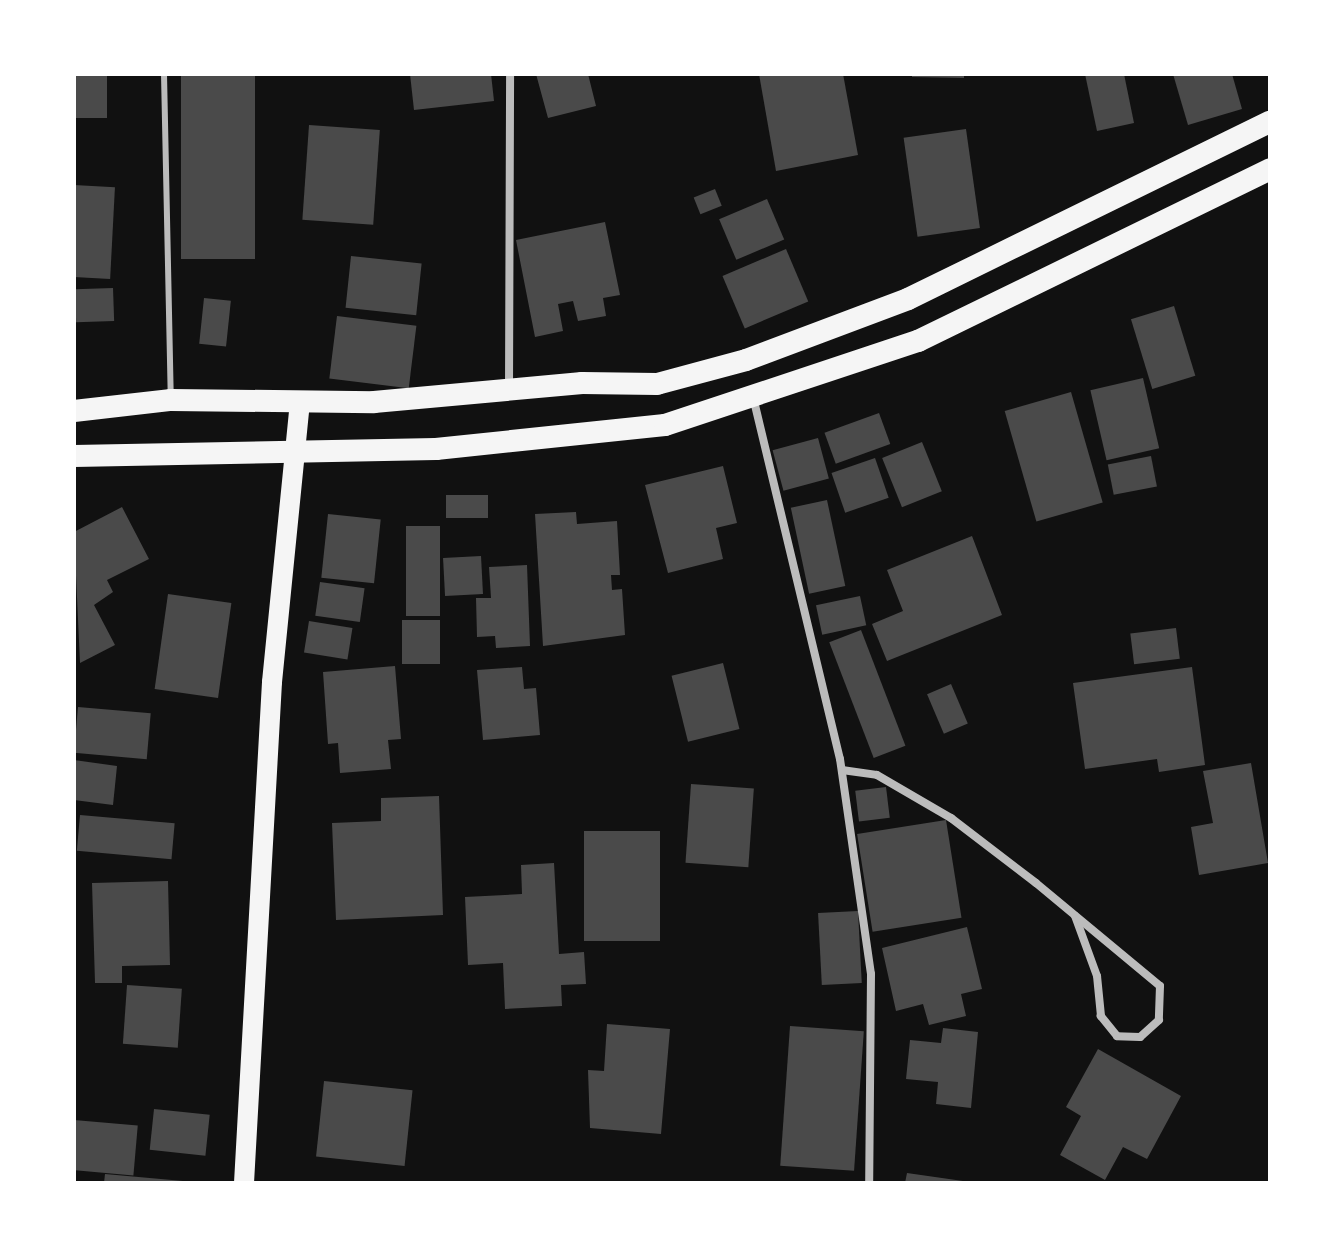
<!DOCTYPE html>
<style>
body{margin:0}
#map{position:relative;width:1344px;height:1257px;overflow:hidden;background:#111;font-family:"Work Sans",sans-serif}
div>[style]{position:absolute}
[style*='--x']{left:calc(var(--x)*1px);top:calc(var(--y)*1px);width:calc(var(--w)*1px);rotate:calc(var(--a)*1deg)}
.building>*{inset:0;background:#4a4a4a;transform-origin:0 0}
.service>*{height:6px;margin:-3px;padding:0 3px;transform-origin:3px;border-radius:3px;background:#bcbcbc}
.minor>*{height:8px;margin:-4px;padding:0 4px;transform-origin:4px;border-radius:4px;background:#bcbcbc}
.primary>*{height:20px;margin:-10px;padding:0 10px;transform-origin:10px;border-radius:10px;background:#f5f5f5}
.trunk>*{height:22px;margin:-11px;padding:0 11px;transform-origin:11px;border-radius:11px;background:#f5f5f5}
span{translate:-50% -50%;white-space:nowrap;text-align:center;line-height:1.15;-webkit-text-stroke:7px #fff;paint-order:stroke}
.frame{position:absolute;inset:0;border:76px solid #fff;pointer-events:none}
</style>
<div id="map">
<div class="building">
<div style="left:74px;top:74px;width:33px;height:44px"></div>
<div style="left:181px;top:74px;width:74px;height:185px"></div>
<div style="clip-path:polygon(410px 74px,491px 74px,494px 101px,414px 110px)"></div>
<div style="clip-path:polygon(536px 74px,588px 74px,596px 106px,548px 118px)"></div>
<div style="clip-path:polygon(759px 74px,843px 74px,858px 155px,776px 171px)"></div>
<div style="clip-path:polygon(912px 74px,964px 74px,964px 78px,912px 77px)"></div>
<div style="clip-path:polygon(1085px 74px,1124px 74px,1134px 123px,1097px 131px)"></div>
<div style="clip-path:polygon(1173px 74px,1232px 74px,1242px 109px,1188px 125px)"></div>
<div style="left:309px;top:125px;width:71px;height:95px;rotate:4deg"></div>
<div style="left:966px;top:129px;width:100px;height:63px;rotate:82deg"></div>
<div style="left:74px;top:185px;width:41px;height:92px;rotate:3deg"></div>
<div style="left:715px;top:189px;width:18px;height:23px;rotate:68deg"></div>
<div style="left:767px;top:199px;width:44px;height:52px;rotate:67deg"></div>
<div style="clip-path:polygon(605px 222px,620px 295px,603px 298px,606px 316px,578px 321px,573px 301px,558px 304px,563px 331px,535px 337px,516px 240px)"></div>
<div style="left:786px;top:249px;width:57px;height:69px;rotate:67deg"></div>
<div style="left:351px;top:256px;width:71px;height:52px;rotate:6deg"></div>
<div style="left:113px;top:288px;width:33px;height:38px;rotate:88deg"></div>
<div style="left:204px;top:298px;width:27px;height:46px;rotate:6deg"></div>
<div style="left:1174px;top:306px;width:73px;height:45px;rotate:73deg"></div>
<div style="left:337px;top:316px;width:80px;height:63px;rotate:7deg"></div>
<div style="left:1143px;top:378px;width:72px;height:54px;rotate:77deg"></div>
<div style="left:1071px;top:392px;width:115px;height:69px;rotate:74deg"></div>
<div style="left:879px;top:413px;width:33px;height:58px;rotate:70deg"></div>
<div style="left:818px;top:438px;width:42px;height:47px;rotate:75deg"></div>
<div style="left:922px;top:442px;width:53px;height:43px;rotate:68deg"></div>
<div style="left:1151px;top:456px;width:31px;height:44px;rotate:79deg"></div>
<div style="left:875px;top:458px;width:42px;height:46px;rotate:71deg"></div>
<div style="clip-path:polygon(723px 466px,737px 523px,716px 528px,723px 559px,668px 573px,645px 485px)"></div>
<div style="left:446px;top:495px;width:42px;height:23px"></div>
<div style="left:827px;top:500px;width:88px;height:37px;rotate:78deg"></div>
<div style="clip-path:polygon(122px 507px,149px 559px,107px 580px,113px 592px,94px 605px,115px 645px,80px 663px,74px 532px)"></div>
<div style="clip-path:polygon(576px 512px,577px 524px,617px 521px,620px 575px,611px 575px,612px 590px,622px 589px,625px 635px,543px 646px,535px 514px)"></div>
<div style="left:328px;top:514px;width:53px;height:64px;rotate:6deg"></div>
<div style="left:406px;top:526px;width:34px;height:90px"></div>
<div style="clip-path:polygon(972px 536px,1002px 615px,887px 661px,872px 624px,903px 611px,887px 570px)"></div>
<div style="left:481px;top:556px;width:38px;height:38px;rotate:87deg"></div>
<div style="clip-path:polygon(527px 565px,530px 646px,496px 648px,495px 636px,477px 637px,476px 598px,491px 598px,489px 567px)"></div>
<div style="left:320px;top:582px;width:45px;height:34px;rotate:8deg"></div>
<div style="left:168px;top:594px;width:64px;height:96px;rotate:8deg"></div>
<div style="left:860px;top:596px;width:30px;height:45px;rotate:78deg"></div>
<div style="left:402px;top:620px;width:38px;height:44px"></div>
<div style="left:309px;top:621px;width:44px;height:32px;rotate:9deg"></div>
<div style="left:1176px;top:628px;width:31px;height:46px;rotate:83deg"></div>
<div style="left:861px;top:630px;width:124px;height:34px;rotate:69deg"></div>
<div style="left:723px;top:663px;width:68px;height:53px;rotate:76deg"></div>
<div style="clip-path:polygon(395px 666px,401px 739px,388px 740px,391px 769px,340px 773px,338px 743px,328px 744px,323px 672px)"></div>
<div style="clip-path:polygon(522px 667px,524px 689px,536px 688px,540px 735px,483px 740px,477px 670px)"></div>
<div style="clip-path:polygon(1192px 667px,1205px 765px,1159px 772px,1157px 759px,1085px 769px,1073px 683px)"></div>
<div style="left:951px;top:684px;width:43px;height:26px;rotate:67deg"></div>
<div style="left:78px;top:707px;width:73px;height:46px;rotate:5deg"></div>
<div style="clip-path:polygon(74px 760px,117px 766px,113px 805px,74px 800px)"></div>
<div style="clip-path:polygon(1251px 763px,1268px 863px,1199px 875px,1191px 827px,1213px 823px,1203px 771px)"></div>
<div style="left:691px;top:784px;width:63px;height:79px;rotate:4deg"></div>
<div style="left:886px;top:787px;width:31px;height:31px;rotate:83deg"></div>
<div style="clip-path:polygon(439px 796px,443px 915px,336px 920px,332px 823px,381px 821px,381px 798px)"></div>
<div style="left:80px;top:815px;width:95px;height:36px;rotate:5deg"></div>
<div style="left:946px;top:820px;width:99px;height:90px;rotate:81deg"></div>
<div style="left:584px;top:831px;width:76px;height:110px"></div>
<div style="clip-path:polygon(554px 863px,559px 954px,584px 952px,586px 984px,561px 985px,562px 1006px,505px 1009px,503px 963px,468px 965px,465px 897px,522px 894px,521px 865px)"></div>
<div style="clip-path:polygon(168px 881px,170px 965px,122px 966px,122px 983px,95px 983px,92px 883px)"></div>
<div style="left:858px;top:911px;width:72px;height:40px;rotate:87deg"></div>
<div style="clip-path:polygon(967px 927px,982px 989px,961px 994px,966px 1016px,929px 1025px,923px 1004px,896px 1011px,882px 948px)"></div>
<div style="left:127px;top:985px;width:55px;height:59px;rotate:4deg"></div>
<div style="clip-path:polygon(607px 1024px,670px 1029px,661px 1134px,590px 1128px,588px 1070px,604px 1071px)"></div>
<div style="left:790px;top:1026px;width:74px;height:140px;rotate:4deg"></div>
<div style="clip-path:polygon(943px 1028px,978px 1032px,971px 1108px,936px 1104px,938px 1082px,906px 1079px,910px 1040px,941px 1043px)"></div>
<div style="clip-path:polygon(1098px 1049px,1181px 1096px,1147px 1159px,1123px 1147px,1105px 1180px,1060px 1155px,1081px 1116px,1066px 1107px)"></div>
<div style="left:324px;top:1081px;width:89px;height:76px;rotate:6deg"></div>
<div style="left:154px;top:1109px;width:56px;height:41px;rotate:6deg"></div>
<div style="left:74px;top:1120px;width:64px;height:50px;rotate:5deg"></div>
<div style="clip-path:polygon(907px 1173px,963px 1181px,962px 1183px,905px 1183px)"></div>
<div style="clip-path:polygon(105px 1174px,183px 1181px,183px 1183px,104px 1183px)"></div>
</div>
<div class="service">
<div style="--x:164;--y:74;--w:323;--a:88.8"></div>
</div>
<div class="minor">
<div style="--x:509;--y:388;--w:314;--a:-89.8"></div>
<div style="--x:754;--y:401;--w:368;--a:76.5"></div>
<div style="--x:840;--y:759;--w:217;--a:81.8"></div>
<div style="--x:871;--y:974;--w:209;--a:90.5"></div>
<div style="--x:842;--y:770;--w:35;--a:8"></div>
<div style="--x:877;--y:775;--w:86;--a:30.2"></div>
<div style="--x:951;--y:818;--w:107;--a:37.4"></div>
<div style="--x:1036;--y:883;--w:161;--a:39.7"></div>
<div style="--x:1160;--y:986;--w:34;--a:92"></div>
<div style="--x:1159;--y:1020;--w:25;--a:138"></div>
<div style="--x:1140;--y:1037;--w:23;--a:-178"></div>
<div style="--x:1117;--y:1036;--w:26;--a:-129"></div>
<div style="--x:1101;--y:1016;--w:40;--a:-95.7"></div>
<div style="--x:1097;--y:976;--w:64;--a:-110.1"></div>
</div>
<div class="primary">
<div style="--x:244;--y:1183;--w:502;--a:-86.8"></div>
<div style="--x:272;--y:682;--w:280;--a:-84.3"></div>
</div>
<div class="trunk">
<div style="--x:74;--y:411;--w:98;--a:-6.5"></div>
<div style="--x:171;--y:400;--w:203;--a:0.6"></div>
<div style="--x:374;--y:402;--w:209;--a:-5.2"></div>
<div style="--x:582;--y:383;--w:75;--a:0.8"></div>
<div style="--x:657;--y:384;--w:92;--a:-15.1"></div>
<div style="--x:746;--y:360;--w:173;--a:-20.6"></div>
<div style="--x:908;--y:299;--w:403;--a:-26.1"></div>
<div style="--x:74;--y:456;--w:362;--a:-1.1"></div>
<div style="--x:436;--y:449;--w:230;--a:-6"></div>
<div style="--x:665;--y:425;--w:267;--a:-18.4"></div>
<div style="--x:918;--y:341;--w:392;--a:-26"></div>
</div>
<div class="frame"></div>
</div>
